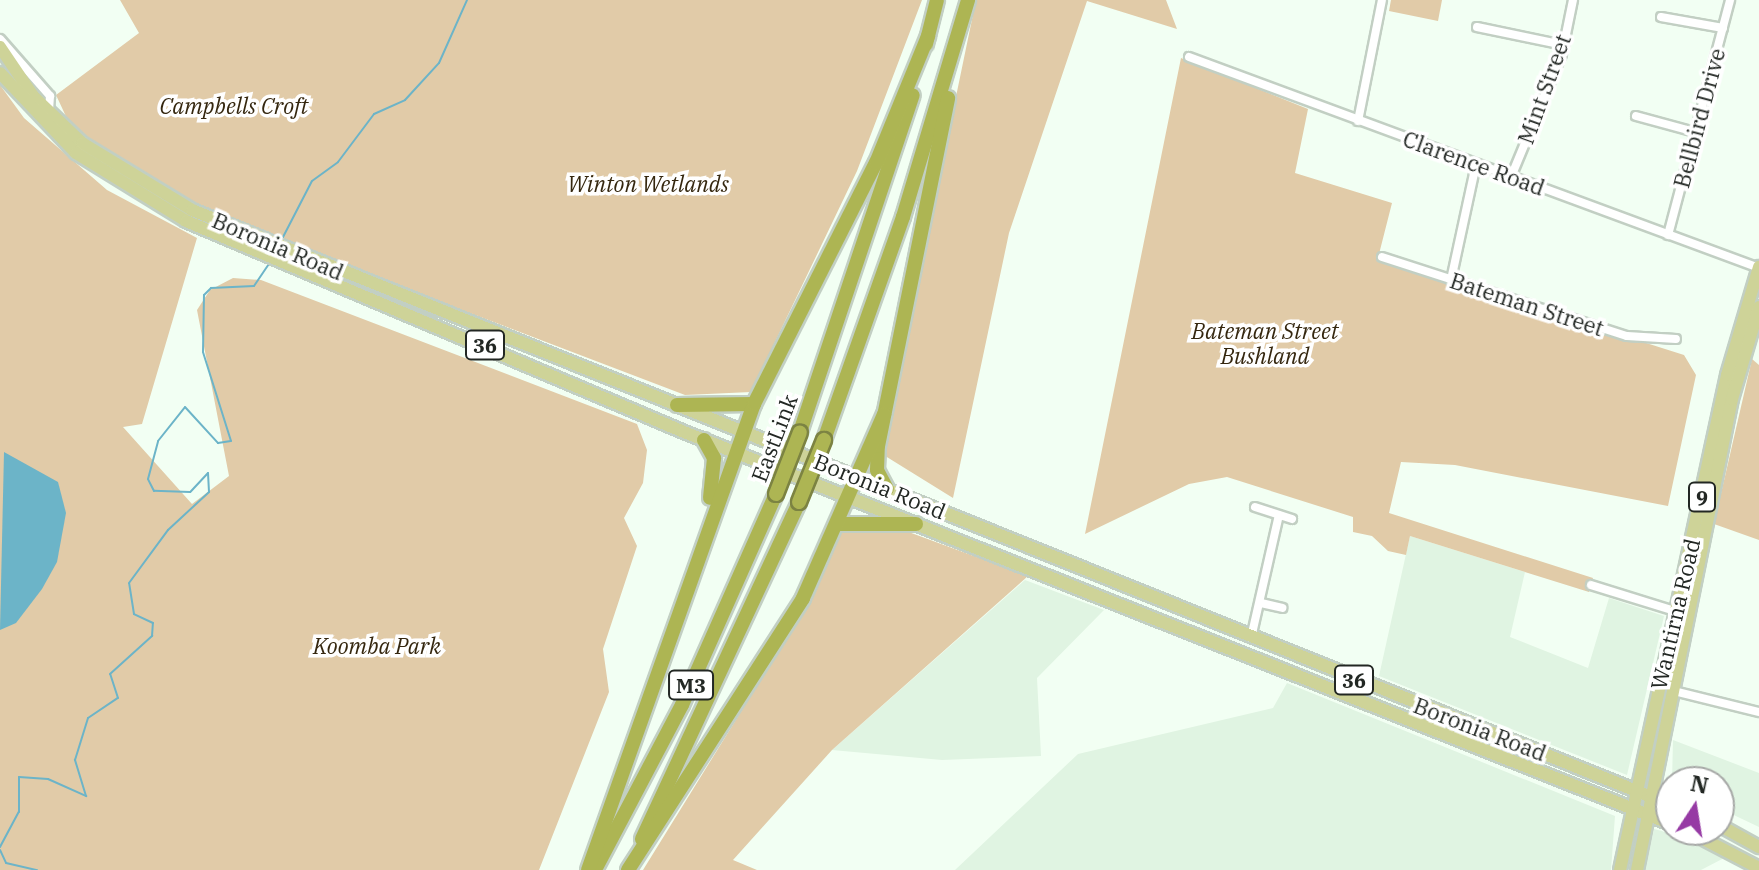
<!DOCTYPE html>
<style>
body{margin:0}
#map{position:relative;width:1759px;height:870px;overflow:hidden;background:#f2fff3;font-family:"IBM Plex Serif",serif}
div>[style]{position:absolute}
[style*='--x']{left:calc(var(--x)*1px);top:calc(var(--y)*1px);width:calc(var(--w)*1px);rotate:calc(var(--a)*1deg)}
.built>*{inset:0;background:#e0f4e2}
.green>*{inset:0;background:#e1cba8}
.water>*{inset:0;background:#6cb4c8}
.stream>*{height:2px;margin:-1px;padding:0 1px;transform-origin:1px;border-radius:1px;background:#6cb4c8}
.roads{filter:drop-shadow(2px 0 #c2cfc3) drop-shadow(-2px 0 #c2cfc3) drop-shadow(0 2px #c2cfc3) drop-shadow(0 -2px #c2cfc3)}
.street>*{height:8px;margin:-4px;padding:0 4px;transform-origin:4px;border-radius:4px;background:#fff}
.primary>*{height:12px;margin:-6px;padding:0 6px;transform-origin:6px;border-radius:6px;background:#ced398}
.highway>*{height:14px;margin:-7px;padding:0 7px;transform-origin:7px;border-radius:7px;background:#adb553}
.bridges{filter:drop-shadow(2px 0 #7c8342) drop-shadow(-2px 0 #7c8342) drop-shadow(0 2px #7c8342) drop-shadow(0 -2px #7c8342)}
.highway-bridge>*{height:14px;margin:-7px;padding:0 7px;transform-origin:7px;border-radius:7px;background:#adb553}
span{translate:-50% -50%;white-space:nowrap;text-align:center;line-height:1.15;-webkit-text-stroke:7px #fff;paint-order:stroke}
.shield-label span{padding:2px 6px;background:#fff;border:2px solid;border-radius:6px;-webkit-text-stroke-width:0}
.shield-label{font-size:20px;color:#222723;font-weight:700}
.street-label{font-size:22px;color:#222723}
.park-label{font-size:22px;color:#35270f;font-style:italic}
.north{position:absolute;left:1655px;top:766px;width:80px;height:80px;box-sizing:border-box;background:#fff;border:2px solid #a7a9a7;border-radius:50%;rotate:12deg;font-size:22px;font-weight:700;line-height:32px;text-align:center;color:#222723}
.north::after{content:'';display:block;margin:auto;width:28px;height:36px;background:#963aa4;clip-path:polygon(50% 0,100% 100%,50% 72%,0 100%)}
</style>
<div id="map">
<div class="built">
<div style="clip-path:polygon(1410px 536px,1525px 572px,1510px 637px,1588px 668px,1609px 598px,1664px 616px,1627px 775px,1379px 676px)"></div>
<div style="clip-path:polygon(1025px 580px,1104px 610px,1037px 678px,1041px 756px,942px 760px,832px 750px)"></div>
<div style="clip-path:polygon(1287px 683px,1615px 816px,1611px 870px,955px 870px,1078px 754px,1273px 708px)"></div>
<div style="clip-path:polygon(1673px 740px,1759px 773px,1759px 827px,1719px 808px,1719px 782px,1672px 782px)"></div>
<div style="clip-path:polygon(1654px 829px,1662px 831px,1726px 857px,1701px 870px,1645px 870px)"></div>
</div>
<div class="green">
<div style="clip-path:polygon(120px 0,922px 0,857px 171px,751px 392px,685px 395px,276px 239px,141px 178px,70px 125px,56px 95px,139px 33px)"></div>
<div style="clip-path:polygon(976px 0,1166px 0,1177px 29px,1087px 1px,1009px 233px,953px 498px,882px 454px)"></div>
<div style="clip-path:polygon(1391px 0,1442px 0,1438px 21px,1389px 11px)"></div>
<div style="clip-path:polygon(1181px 58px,1308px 109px,1295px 173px,1392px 203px,1378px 258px,1684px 355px,1696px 375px,1668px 506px,1455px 465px,1401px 462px,1389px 513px,1593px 578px,1589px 592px,1410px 536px,1406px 555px,1388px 551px,1372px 536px,1353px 532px,1353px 517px,1227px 477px,1189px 484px,1085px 534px)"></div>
<div style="clip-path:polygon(0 85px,24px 118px,107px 190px,197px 238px,142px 424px,123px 427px,192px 504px,229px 476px,197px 310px,210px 290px,233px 278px,261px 280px,637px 424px,647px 450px,643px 483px,624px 518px,637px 546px,603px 649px,609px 692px,539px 870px,0 870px)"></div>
<div style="clip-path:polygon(1752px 359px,1759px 365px,1759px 540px,1714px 524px)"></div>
<div style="clip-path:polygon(895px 527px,1028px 576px,832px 750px,733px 860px,757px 870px,643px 870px,781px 647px,841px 529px)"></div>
</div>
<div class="water">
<div style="clip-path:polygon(4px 452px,58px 482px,66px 513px,57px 562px,42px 589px,16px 623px,0 630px)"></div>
</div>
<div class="stream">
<div style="--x:282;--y:239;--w:65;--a:-62.7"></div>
<div style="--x:312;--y:181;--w:32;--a:-36"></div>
<div style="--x:338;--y:162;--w:60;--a:-53.1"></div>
<div style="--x:374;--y:114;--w:34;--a:-24"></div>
<div style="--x:405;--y:100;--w:50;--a:-47.4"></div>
<div style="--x:439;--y:63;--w:69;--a:-66"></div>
<div style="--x:0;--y:847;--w:40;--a:-62"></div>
<div style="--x:19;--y:812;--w:35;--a:-90"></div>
<div style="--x:19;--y:777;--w:29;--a:4"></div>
<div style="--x:48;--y:779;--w:42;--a:24.1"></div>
<div style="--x:86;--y:796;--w:38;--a:-107"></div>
<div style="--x:75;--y:760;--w:44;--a:-72.8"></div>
<div style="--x:88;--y:718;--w:36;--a:-34"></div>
<div style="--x:118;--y:698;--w:25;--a:-108"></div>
<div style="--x:110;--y:674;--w:57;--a:-42.1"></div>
<div style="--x:152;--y:636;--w:13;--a:-86"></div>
<div style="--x:153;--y:623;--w:21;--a:-155"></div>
<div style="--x:134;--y:614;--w:31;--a:-99"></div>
<div style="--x:129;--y:583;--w:66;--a:-53.7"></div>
<div style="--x:168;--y:530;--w:56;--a:-42.8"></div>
<div style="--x:209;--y:492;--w:19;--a:-93"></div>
<div style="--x:208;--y:473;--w:26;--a:133"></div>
<div style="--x:190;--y:492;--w:36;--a:-178"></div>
<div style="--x:154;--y:491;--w:13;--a:-117"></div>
<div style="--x:148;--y:479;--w:39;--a:-75"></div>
<div style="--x:158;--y:441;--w:43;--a:-51.5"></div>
<div style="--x:185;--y:407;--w:49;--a:47.5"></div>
<div style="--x:218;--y:443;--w:13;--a:-9"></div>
<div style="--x:231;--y:441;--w:93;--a:-107.5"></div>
<div style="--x:203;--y:352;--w:57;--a:-89"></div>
<div style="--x:204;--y:295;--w:10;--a:-45"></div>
<div style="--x:211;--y:288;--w:43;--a:-2.7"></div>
<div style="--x:254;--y:286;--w:29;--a:-56"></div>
<div style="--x:0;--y:850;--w:14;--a:65"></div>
<div style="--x:6;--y:863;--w:32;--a:13"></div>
</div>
<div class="roads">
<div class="street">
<div style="--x:1661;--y:17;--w:63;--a:10.1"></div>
<div style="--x:1477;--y:27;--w:89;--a:11.7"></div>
<div style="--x:0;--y:39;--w:76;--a:48.7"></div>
<div style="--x:50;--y:96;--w:16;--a:94"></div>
<div style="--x:1189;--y:57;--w:608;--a:20.31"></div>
<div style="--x:1636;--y:116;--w:61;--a:15.2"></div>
<div style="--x:1358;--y:121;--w:123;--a:-78.8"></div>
<div style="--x:1511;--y:177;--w:133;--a:-67.5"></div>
<div style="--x:1562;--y:54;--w:55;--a:-78.5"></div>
<div style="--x:1668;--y:235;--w:243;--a:-75.2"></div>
<div style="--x:1382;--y:257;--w:257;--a:17.9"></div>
<div style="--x:1627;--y:336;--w:49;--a:3.5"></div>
<div style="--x:1451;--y:280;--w:119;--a:-77.8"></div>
<div style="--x:1255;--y:507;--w:39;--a:18"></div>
<div style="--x:1591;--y:585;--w:88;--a:17.2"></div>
<div style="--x:1261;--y:603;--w:22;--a:13"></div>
<div style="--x:1251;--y:638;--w:126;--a:-77.2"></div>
<div style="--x:1674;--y:691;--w:88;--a:13.9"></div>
</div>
<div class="primary">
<div style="--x:0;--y:47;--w:59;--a:56"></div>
<div style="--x:33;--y:96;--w:68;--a:43.8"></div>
<div style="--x:82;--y:143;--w:129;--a:31.3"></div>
<div style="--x:192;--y:210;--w:1594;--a:21.91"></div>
<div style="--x:0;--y:73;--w:110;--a:46.5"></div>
<div style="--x:76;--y:153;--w:129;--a:31.7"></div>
<div style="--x:186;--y:221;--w:541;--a:22.96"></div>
<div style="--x:684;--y:432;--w:1062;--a:21.66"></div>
<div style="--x:1719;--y:825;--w:46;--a:28.8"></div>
<div style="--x:1686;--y:830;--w:82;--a:27.5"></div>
<div style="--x:1620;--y:870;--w:506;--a:-77.8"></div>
<div style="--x:1727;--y:375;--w:113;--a:-73.5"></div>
<div style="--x:1637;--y:870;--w:480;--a:-78.6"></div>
<div style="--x:1732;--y:399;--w:96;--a:-73.6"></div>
</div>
<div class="highway">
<div style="--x:926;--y:44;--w:45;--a:-76"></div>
<div style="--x:677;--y:405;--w:77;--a:-0.7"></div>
<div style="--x:800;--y:432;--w:355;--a:-71.5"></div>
<div style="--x:704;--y:440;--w:21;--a:61"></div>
<div style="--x:714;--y:458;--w:40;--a:95.7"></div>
<div style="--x:824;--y:440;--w:237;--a:-70.5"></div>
<div style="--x:903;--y:217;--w:227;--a:-73.3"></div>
<div style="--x:887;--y:489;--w:21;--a:-118"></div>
<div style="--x:877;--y:470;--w:24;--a:-88"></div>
<div style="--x:878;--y:446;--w:355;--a:-78.6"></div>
<div style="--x:837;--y:524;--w:79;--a:0"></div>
<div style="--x:642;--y:839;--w:372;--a:-65"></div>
<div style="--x:597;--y:866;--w:182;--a:-62.2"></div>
<div style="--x:682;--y:705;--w:231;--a:-66"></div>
<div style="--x:588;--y:870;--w:495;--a:-70.4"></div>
<div style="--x:754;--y:404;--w:270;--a:-63.2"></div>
<div style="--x:876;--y:163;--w:137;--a:-67.7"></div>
<div style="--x:628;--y:870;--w:323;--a:-57.2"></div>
<div style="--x:803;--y:598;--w:201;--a:-66.2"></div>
</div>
</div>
<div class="bridges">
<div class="highway-bridge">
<div style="--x:776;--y:494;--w:66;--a:-68.8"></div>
<div style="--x:799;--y:502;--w:67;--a:-68"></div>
</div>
</div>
<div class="shield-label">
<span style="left:485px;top:345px">36</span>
<span style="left:1702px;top:497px">9</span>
<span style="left:1354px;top:680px">36</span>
<span style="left:691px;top:685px">M3</span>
</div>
<div class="street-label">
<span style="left:1544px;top:89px;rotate:-70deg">Mint Street</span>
<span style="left:1699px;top:118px;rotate:-75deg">Bellbird Drive</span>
<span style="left:1474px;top:163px;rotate:20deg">Clarence Road</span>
<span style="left:278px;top:246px;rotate:23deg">Boronia Road</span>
<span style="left:1527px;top:304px;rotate:18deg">Bateman Street</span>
<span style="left:774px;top:438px;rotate:-69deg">EastLink</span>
<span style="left:880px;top:486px;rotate:22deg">Boronia Road</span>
<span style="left:1675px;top:614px;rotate:-77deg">Wantirna Road</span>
<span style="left:1480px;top:729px;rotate:21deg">Boronia Road</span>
</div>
<div class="park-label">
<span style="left:234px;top:106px">Campbells Croft</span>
<span style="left:648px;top:184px">Winton Wetlands</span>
<span style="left:1265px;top:343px">Bateman Street<br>Bushland</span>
<span style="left:377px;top:646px">Koomba Park</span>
</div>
<div class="north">N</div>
</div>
